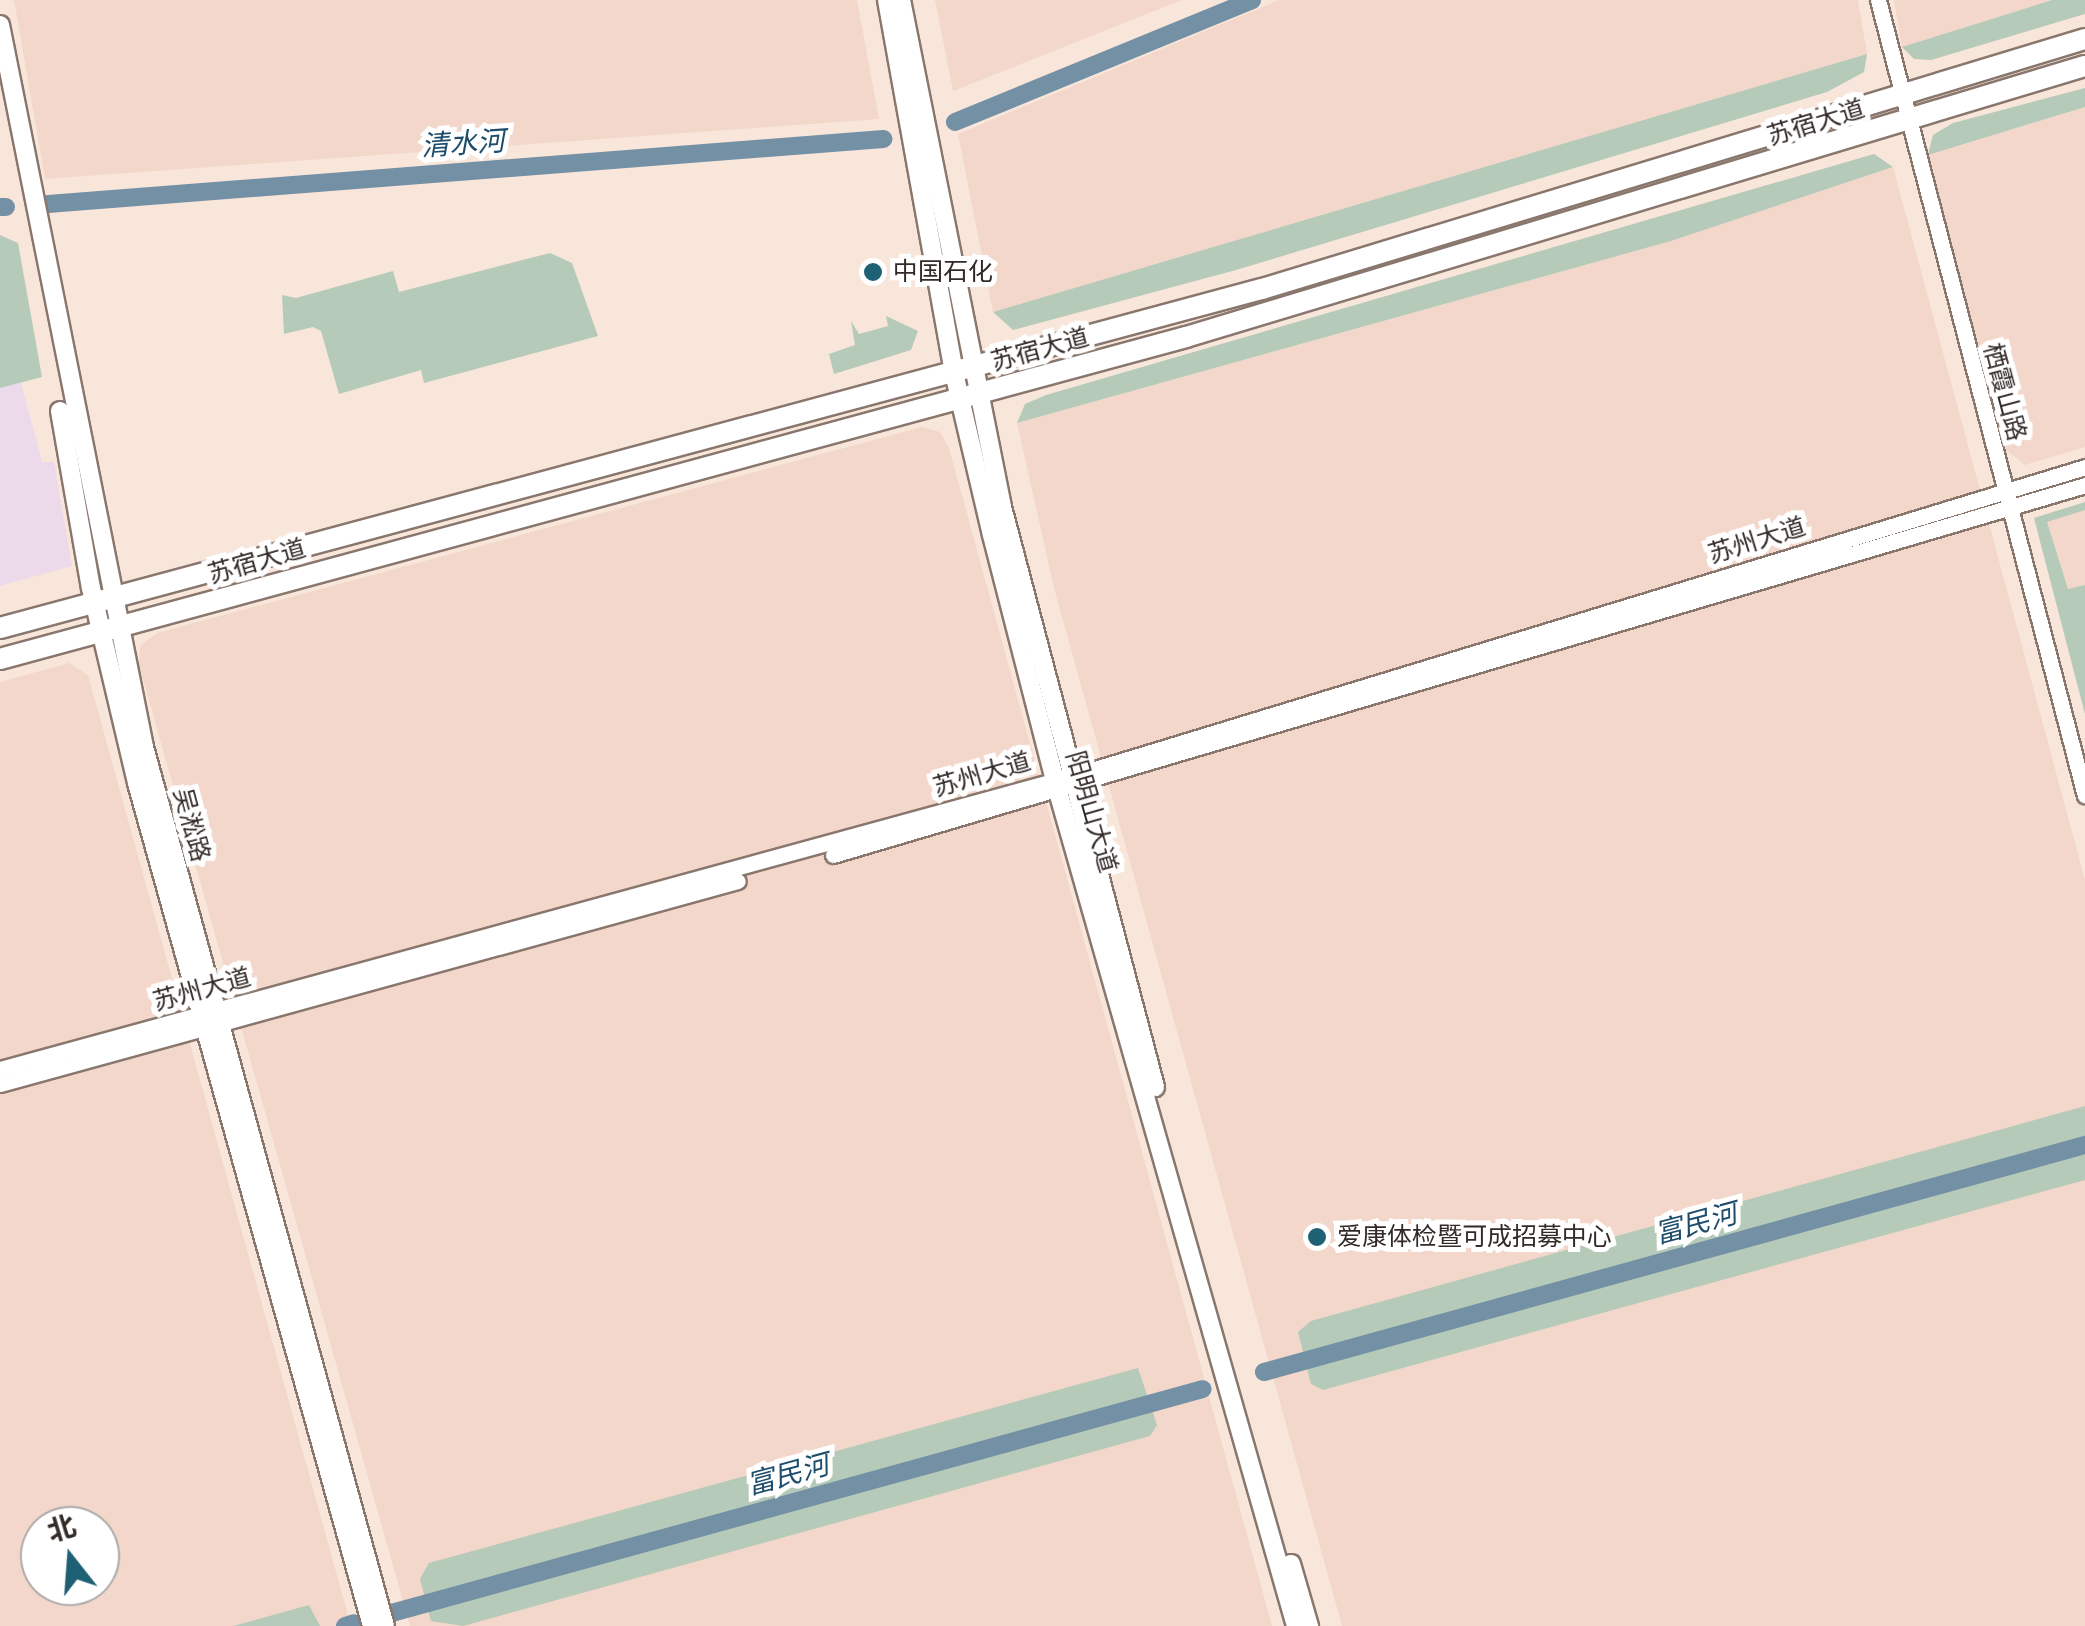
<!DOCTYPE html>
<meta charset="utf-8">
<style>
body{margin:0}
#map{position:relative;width:2085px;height:1626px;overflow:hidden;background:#f9e6db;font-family:"Fira Sans","Noto Sans SC",sans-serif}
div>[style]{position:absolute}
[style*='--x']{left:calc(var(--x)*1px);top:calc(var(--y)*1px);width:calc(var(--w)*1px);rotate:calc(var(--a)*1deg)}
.commercial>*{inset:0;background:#ecdaea}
.built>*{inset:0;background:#f2d7ca}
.green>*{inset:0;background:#b5cab8}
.river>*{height:18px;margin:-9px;padding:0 9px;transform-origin:9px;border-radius:9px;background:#7490a5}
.roads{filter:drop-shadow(2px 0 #89776e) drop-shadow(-2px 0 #89776e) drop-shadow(0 2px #89776e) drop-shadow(0 -2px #89776e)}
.tertiary>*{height:15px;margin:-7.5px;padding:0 7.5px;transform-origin:7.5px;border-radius:7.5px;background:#fff}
.secondary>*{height:18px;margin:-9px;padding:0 9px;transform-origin:9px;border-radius:9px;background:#fff}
.primary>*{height:20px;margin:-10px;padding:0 10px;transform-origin:10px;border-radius:10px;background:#fff}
.dots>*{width:28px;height:28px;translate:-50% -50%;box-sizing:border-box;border:5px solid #fff;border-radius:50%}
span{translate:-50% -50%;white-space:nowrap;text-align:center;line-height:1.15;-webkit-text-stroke:10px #fff;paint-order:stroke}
.street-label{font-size:25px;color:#322a27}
.poi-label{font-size:25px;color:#322a27}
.left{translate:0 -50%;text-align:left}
.water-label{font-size:28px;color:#1d4d6d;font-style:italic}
.north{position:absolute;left:20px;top:1506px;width:100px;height:100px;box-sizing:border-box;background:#fff;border:2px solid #adaaa9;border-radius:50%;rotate:343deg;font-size:28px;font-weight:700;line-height:40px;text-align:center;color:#322a27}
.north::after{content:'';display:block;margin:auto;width:35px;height:45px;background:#1e6174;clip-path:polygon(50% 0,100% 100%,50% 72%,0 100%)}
</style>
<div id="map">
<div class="commercial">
<div style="clip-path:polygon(21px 382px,42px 462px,54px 462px,72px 566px,0 586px,0 388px)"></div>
</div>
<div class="built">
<div style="clip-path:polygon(14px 0,857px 0,879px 119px,45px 179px)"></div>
<div style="clip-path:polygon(935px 0,1182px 0,953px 91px)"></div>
<div style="clip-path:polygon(1279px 0,1858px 0,1867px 54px,993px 312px,958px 134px)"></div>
<div style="clip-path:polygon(1894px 0,2052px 0,1902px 47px)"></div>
<div style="clip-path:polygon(2085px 107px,2085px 447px,2025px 465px,2006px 450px,1928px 155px)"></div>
<div style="clip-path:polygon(1893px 167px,2085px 880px,2085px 1626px,1342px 1626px,1054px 588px,1017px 423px,1671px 241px)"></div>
<div style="clip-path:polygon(922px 427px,940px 432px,949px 448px,1272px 1626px,410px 1626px,139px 665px,140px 646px,157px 633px)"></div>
<div style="clip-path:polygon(2085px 502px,2085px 714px,2034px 518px)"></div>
<div style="clip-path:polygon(evenodd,69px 663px,88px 675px,351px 1626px,0 1626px,0 682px,69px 663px,40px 1526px,100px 1526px,100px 1586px,40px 1586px,40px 1526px)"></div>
</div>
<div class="green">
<div style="clip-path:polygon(2052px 0,2085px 0,2085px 14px,1931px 60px,1914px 59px,1902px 47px)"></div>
<div style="clip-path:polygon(1867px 54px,1864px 72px,1827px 92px,1236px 270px,1013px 330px,993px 312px)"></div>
<div style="clip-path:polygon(2085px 88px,2085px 107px,1928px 155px,1933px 135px,1953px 123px)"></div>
<div style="clip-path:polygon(1874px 154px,1893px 167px,1671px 241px,1017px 423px,1025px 404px,1046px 395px)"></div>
<div style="clip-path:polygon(0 235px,18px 243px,42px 377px,0 388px)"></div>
<div style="clip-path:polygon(550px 253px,572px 263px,598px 336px,424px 383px,421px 370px,339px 394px,321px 331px,313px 327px,284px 334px,282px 295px,296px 298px,393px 271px,399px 292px)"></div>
<div style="clip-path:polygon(886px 316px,918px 331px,911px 350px,834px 374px,829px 354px,855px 345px,851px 321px,859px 334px,888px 326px)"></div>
<div style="clip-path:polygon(2085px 502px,2085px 510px,2047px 522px,2068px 589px,2085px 585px,2085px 714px,2034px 518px)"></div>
<div style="clip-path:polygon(2085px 1106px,2085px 1180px,1323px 1390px,1311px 1384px,1298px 1332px,1311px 1321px)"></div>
<div style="clip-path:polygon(1138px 1368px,1157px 1425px,1150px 1436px,463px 1626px,431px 1621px,420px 1579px,429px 1563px)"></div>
<div style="clip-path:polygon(309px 1605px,320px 1626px,233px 1626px)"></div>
</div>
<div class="river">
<div style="--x:955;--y:122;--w:321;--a:-22.3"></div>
<div style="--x:48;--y:204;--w:838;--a:-4.45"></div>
<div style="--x:0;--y:207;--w:6;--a:0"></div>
<div style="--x:1264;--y:1372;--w:852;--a:-15.46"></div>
<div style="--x:388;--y:1614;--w:845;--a:-15.43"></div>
<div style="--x:345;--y:1626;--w:9;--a:-18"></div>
</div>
<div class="roads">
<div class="tertiary">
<div style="--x:1878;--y:0;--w:822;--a:75.42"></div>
<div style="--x:833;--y:855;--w:1306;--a:-16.46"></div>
<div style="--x:0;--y:1069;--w:1111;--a:-15.29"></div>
<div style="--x:1072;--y:776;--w:1059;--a:-16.96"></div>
<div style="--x:0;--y:1084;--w:765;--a:-15.38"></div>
</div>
<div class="secondary">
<div style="--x:887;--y:0;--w:379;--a:79.8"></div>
<div style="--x:954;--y:373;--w:166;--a:76.8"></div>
<div style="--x:992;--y:535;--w:254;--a:75.6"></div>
<div style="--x:1055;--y:781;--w:879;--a:74.08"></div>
<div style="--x:901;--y:0;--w:517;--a:78.73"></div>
<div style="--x:1002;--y:507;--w:600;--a:75.22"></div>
<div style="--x:0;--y:25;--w:736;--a:78.72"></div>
<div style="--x:144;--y:747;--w:911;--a:74.67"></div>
<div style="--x:60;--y:411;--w:180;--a:80.1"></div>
<div style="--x:91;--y:588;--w:200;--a:76.7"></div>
<div style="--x:137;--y:783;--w:875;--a:74.42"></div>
<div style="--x:1291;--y:1564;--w:65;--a:73.8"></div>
</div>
<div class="primary">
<div style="--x:0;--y:628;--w:1307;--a:-15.04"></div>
<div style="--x:1262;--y:289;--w:860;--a:-16.9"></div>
<div style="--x:0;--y:659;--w:1229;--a:-15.19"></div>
<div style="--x:1186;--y:337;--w:939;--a:-16.78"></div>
</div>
</div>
<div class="dots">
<div style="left:873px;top:272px;background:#1e6174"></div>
<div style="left:1317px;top:1237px;background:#1e6174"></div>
</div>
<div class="street-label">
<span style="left:1816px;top:123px;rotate:-17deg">苏宿大道</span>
<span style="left:1040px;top:350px;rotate:-15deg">苏宿大道</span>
<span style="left:2004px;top:392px;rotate:75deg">栖霞山路</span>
<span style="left:1757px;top:541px;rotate:-17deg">苏州大道</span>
<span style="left:257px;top:562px;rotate:-16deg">苏宿大道</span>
<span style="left:982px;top:775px;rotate:-16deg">苏州大道</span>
<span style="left:1091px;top:812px;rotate:74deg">阳明山大道</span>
<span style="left:191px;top:825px;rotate:75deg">吴淞路</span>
<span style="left:202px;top:990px;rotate:-15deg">苏州大道</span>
</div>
<div class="poi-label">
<span class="left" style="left:893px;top:272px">中国石化</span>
<span class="left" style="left:1337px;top:1237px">爱康体检暨可成招募中心</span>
</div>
<div class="water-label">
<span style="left:463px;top:144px;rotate:-4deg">清水河</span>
<span style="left:1696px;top:1224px;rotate:-15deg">富民河</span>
<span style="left:788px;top:1475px;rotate:-15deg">富民河</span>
</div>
<div class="north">北</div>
</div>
